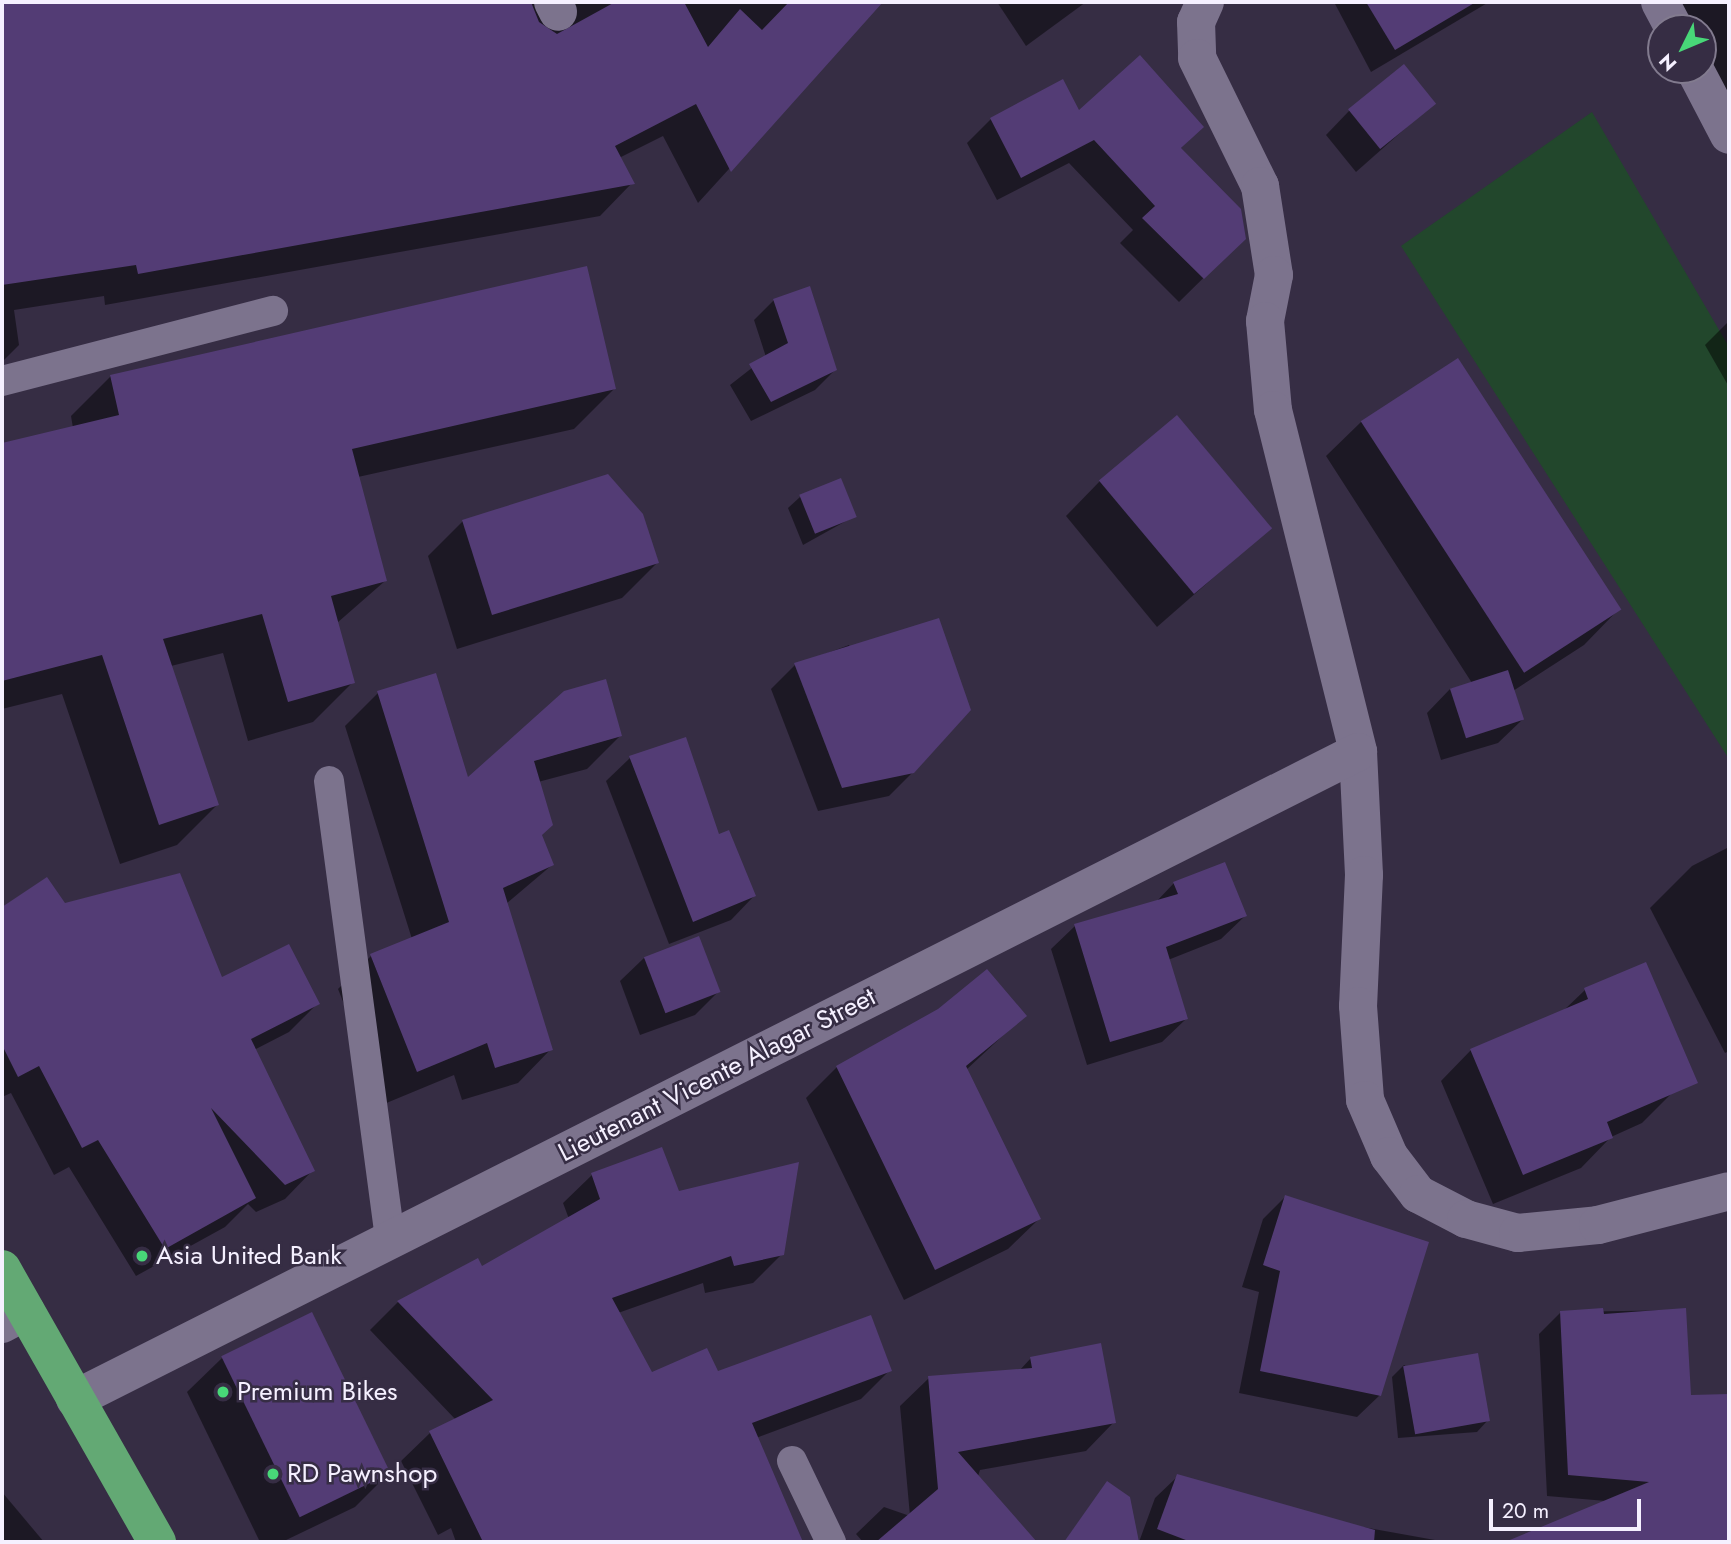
<!DOCTYPE html>
<style>
body{margin:0}
#map{position:relative;width:1731px;height:1544px;overflow:hidden;background:#362d44;font-family:Jost,sans-serif}
div>[style]{position:absolute}
[style*='--x']{left:calc(var(--x)*1px);top:calc(var(--y)*1px);width:calc(var(--w)*1px);rotate:calc(var(--a)*1deg)}
.green>*{inset:0;background:#22472c}
.shadow>*{inset:0;background:#0007}
.building>*{inset:0;background:#533c75;transform-origin:0 0}
.lane>*{height:30px;margin:-15px;padding:0 15px;transform-origin:15px;border-radius:15px;background:#7c738d}
.street>*{height:38px;margin:-19px;padding:0 19px;transform-origin:19px;border-radius:19px;background:#7c738d}
.highway>*{height:38px;margin:-19px;padding:0 19px;transform-origin:19px;border-radius:19px;background:#63a974}
.dots>*{width:19px;height:19px;translate:-50% -50%;box-sizing:border-box;border:4px solid #362d44;border-radius:50%}
span{translate:-50% -50%;white-space:nowrap;text-align:center;line-height:1.15;-webkit-text-stroke:5px #362d44;paint-order:stroke}
.street-label{font-size:26px;color:#f5f0ff}
.poi-label{font-size:26px;color:#f5f0ff}
.left{translate:0 -50%;text-align:left}
.frame{position:absolute;inset:0;border:4px solid #f5f0ff;pointer-events:none}
.north{position:absolute;left:1647px;top:14px;width:70px;height:70px;box-sizing:border-box;background:#362d44;border:2px solid #827b8f;border-radius:50%;rotate:227deg;font-size:19px;font-weight:700;line-height:28px;text-align:center;color:#f5f0ff}
.north::after{content:'';display:block;margin:auto;width:24px;height:32px;background:#48d778;clip-path:polygon(50% 0,100% 100%,50% 72%,0 100%)}
.scale{position:absolute;left:1489px;top:1499px;width:152px;height:32px;box-sizing:border-box;border:4px solid #f5f0ff;border-top:0;padding-left:9px;font-size:21px;line-height:24px;white-space:nowrap;color:#f5f0ff;-webkit-text-stroke:5px #362d44;paint-order:stroke}
</style>
<div id="map">
<div class="green">
<div style="clip-path:polygon(1592px 112px,1729px 347px,1729px 759px,1401px 246px)"></div>
</div>
<div class="shadow">
<div style="clip-path:polygon(2px 2px,881px 2px,698px 203px,663px 136px,619px 158px,632px 183px,600px 216px,105px 305px,104px 296px,14px 310px,19px 345px,2px 362px)"></div>
<div style="clip-path:polygon(997px 2px,1086px 2px,1026px 46px)"></div>
<div style="clip-path:polygon(1334px 2px,1489px 2px,1371px 72px)"></div>
<div style="clip-path:polygon(1666px 2px,1729px 2px,1729px 101px,1703px 70px,1703px 28px,1680px 28px)"></div>
<div style="clip-path:polygon(1434px 103px,1356px 172px,1326px 135px,1349px 111px)"></div>
<div style="clip-path:polygon(1078px 113px,1202px 127px,1180px 149px,1244px 238px,1179px 302px,1120px 243px,1133px 230px,1069px 163px,997px 200px,967px 143px,991px 119px)"></div>
<div style="clip-path:polygon(774px 300px,835px 370px,815px 390px,751px 421px,730px 385px,766px 357px,754px 320px)"></div>
<div style="clip-path:polygon(1729px 321px,1729px 387px,1705px 345px)"></div>
<div style="clip-path:polygon(1457px 360px,1618px 610px,1584px 645px,1513px 691px,1522px 720px,1498px 743px,1441px 760px,1427px 713px,1450px 689px,1472px 683px,1326px 456px,1361px 422px)"></div>
<div style="clip-path:polygon(111px 376px,614px 389px,574px 429px,358px 477px,385px 581px,337px 623px,353px 682px,313px 722px,248px 741px,223px 653px,171px 666px,217px 805px,177px 845px,120px 864px,62px 694px,2px 709px,2px 445px,73px 428px,71px 416px)"></div>
<div style="clip-path:polygon(1100px 481px,1269px 529px,1157px 627px,1066px 516px)"></div>
<div style="clip-path:polygon(800px 497px,855px 516px,803px 545px,788px 508px)"></div>
<div style="clip-path:polygon(463px 521px,657px 563px,622px 598px,457px 649px,428px 556px)"></div>
<div style="clip-path:polygon(849px 645px,913px 772px,889px 796px,818px 811px,771px 689px,795px 665px)"></div>
<div style="clip-path:polygon(378px 693px,467px 780px,620px 736px,587px 769px,538px 782px,540px 836px,552px 865px,506px 904px,551px 1049px,518px 1083px,462px 1100px,454px 1075px,384px 1104px,338px 989px,371px 956px,412px 939px,345px 726px)"></div>
<div style="clip-path:polygon(630px 758px,718px 836px,754px 896px,731px 920px,669px 944px,606px 781px)"></div>
<div style="clip-path:polygon(1729px 847px,1729px 1051px,1725px 1053px,1650px 908px,1692px 866px)"></div>
<div style="clip-path:polygon(47px 879px,64px 905px,221px 980px,317px 1004px,289px 1032px,254px 1050px,313px 1170px,285px 1199px,256px 1212px,248px 1204px,225px 1227px,136px 1276px,69px 1167px,54px 1175px,11px 1093px,2px 1097px,2px 910px)"></div>
<div style="clip-path:polygon(1174px 883px,1245px 916px,1221px 939px,1168px 960px,1186px 1019px,1162px 1042px,1087px 1065px,1051px 949px,1075px 926px,1155px 903px)"></div>
<div style="clip-path:polygon(644px 958px,718px 992px,695px 1015px,640px 1035px,620px 981px)"></div>
<div style="clip-path:polygon(1585px 990px,1672px 1093px,1642px 1123px,1611px 1137px,1581px 1168px,1493px 1204px,1441px 1081px,1471px 1050px,1562px 1012px)"></div>
<div style="clip-path:polygon(1024px 1016px,966px 1070px,1039px 1219px,1008px 1249px,904px 1300px,806px 1098px,837px 1067px)"></div>
<div style="clip-path:polygon(592px 1175px,678px 1194px,782px 1254px,753px 1283px,705px 1293px,703px 1283px,618px 1313px,651px 1374px,890px 1370px,861px 1399px,756px 1438px,801px 1542px,456px 1542px,451px 1528px,438px 1535px,401px 1461px,430px 1433px,456px 1420px,370px 1330px,398px 1302px,481px 1268px,569px 1219px,563px 1203px)"></div>
<div style="clip-path:polygon(1285px 1197px,1380px 1395px,1357px 1417px,1239px 1393px,1259px 1292px,1242px 1287px,1263px 1219px)"></div>
<div style="clip-path:polygon(1685px 1310px,1690px 1396px,1729px 1396px,1729px 1542px,1507px 1542px,1606px 1501px,1547px 1496px,1539px 1334px,1561px 1312px)"></div>
<div style="clip-path:polygon(222px 1358px,389px 1473px,355px 1507px,282px 1542px,260px 1542px,187px 1392px)"></div>
<div style="clip-path:polygon(1031px 1358px,1114px 1422px,1086px 1451px,980px 1470px,959px 1535px,980px 1542px,863px 1542px,856px 1534px,884px 1507px,910px 1516px,900px 1406px,929px 1378px,1019px 1371px)"></div>
<div style="clip-path:polygon(1404px 1365px,1488px 1420px,1477px 1432px,1398px 1438px,1392px 1377px)"></div>
<div style="clip-path:polygon(1178px 1476px,1346px 1524px,1446px 1542px,1139px 1542px,1155px 1498px)"></div>
<div style="clip-path:polygon(2px 1492px,44px 1542px,2px 1542px)"></div>
</div>
<div class="building">
<div style="clip-path:polygon(2px 2px,531px 2px,539px 22px,557px 34px,615px 2px,684px 2px,708px 47px,740px 9px,762px 30px,789px 2px,883px 2px,731px 172px,696px 104px,615px 146px,635px 184px,138px 274px,136px 265px,2px 285px)"></div>
<div style="clip-path:polygon(1366px 2px,1476px 2px,1395px 50px)"></div>
<div style="clip-path:polygon(1140px 55px,1204px 127px,1181px 148px,1241px 209px,1246px 239px,1204px 279px,1142px 218px,1155px 206px,1094px 140px,1021px 178px,990px 118px,1063px 79px,1079px 110px)"></div>
<div style="left:1404px;top:64px;width:51px;height:72px;rotate:51deg"></div>
<div style="clip-path:polygon(587px 266px,616px 389px,352px 449px,387px 581px,331px 596px,355px 683px,288px 702px,262px 614px,163px 639px,219px 805px,159px 825px,102px 655px,2px 681px,2px 443px,119px 415px,110px 375px)"></div>
<div style="clip-path:polygon(810px 286px,837px 370px,771px 402px,749px 364px,788px 343px,773px 299px)"></div>
<div style="left:1458px;top:358px;width:300px;height:116px;rotate:57deg"></div>
<div style="left:1177px;top:415px;width:148px;height:102px;rotate:50deg"></div>
<div style="clip-path:polygon(608px 474px,643px 514px,659px 563px,492px 615px,462px 520px)"></div>
<div style="left:841px;top:478px;width:42px;height:45px;rotate:68deg"></div>
<div style="clip-path:polygon(939px 618px,971px 710px,914px 773px,842px 788px,794px 663px)"></div>
<div style="left:1508px;top:670px;width:52px;height:61px;rotate:72deg"></div>
<div style="clip-path:polygon(436px 673px,468px 777px,564px 691px,606px 679px,622px 736px,534px 761px,553px 825px,542px 835px,554px 865px,503px 888px,553px 1050px,495px 1068px,487px 1043px,417px 1072px,370px 954px,449px 922px,377px 691px)"></div>
<div style="clip-path:polygon(686px 737px,719px 834px,729px 830px,756px 896px,693px 922px,629px 756px)"></div>
<div style="clip-path:polygon(1225px 862px,1247px 916px,1166px 947px,1188px 1019px,1110px 1042px,1074px 924px,1178px 894px,1173px 882px)"></div>
<div style="clip-path:polygon(180px 873px,222px 977px,289px 944px,320px 1004px,251px 1039px,315px 1171px,285px 1185px,211px 1108px,256px 1198px,165px 1249px,98px 1140px,82px 1148px,39px 1066px,18px 1077px,2px 1045px,2px 907px,47px 877px,65px 903px)"></div>
<div style="left:699px;top:936px;width:60px;height:59px;rotate:69deg"></div>
<div style="clip-path:polygon(1646px 962px,1698px 1083px,1607px 1122px,1613px 1138px,1523px 1175px,1470px 1049px,1588px 999px,1584px 988px)"></div>
<div style="clip-path:polygon(987px 969px,1027px 1016px,966px 1066px,1041px 1219px,935px 1270px,836px 1066px,938px 1009px)"></div>
<div style="clip-path:polygon(662px 1147px,679px 1191px,799px 1162px,784px 1255px,734px 1266px,731px 1256px,612px 1298px,652px 1372px,707px 1348px,718px 1371px,871px 1315px,892px 1371px,752px 1423px,803px 1542px,483px 1542px,429px 1431px,493px 1400px,397px 1301px,478px 1258px,482px 1266px,600px 1199px,591px 1173px)"></div>
<div style="clip-path:polygon(1285px 1195px,1429px 1242px,1381px 1396px,1260px 1371px,1280px 1271px,1263px 1265px)"></div>
<div style="clip-path:polygon(1603px 1308px,1604px 1314px,1686px 1308px,1691px 1395px,1729px 1394px,1729px 1542px,1505px 1542px,1649px 1482px,1568px 1475px,1560px 1311px)"></div>
<div style="left:312px;top:1312px;width:179px;height:101px;rotate:64deg"></div>
<div style="clip-path:polygon(1101px 1343px,1116px 1423px,958px 1452px,1037px 1542px,876px 1542px,938px 1489px,928px 1376px,1032px 1368px,1030px 1357px)"></div>
<div style="left:1478px;top:1353px;width:69px;height:76px;rotate:80deg"></div>
<div style="clip-path:polygon(1177px 1474px,1375px 1530px,1374px 1542px,1191px 1542px,1157px 1529px)"></div>
<div style="clip-path:polygon(1107px 1481px,1130px 1497px,1139px 1542px,1064px 1542px)"></div>
</div>
<div class="lane">
<div style="--x:2;--y:381;--w:280;--a:-14.5"></div>
<div style="--x:329;--y:781;--w:463;--a:82.4"></div>
<div style="--x:792;--y:1461;--w:90;--a:64.3"></div>
</div>
<div class="street">
<div style="--x:553;--y:2;--w:11;--a:63"></div>
<div style="--x:1205;--y:2;--w:22;--a:114"></div>
<div style="--x:1196;--y:22;--w:36;--a:88"></div>
<div style="--x:1197;--y:58;--w:143;--a:63.8"></div>
<div style="--x:1260;--y:186;--w:90;--a:81.1"></div>
<div style="--x:1274;--y:275;--w:47;--a:101.1"></div>
<div style="--x:1265;--y:321;--w:89;--a:84.9"></div>
<div style="--x:1273;--y:410;--w:352;--a:76"></div>
<div style="--x:1358;--y:752;--w:123;--a:87.2"></div>
<div style="--x:1364;--y:875;--w:131;--a:92.6"></div>
<div style="--x:1358;--y:1006;--w:94;--a:85.7"></div>
<div style="--x:1365;--y:1100;--w:61;--a:66.8"></div>
<div style="--x:1389;--y:1156;--w:48;--a:52.7"></div>
<div style="--x:1418;--y:1194;--w:54;--a:27.5"></div>
<div style="--x:1466;--y:1219;--w:54;--a:15.1"></div>
<div style="--x:1518;--y:1233;--w:80;--a:-5.7"></div>
<div style="--x:1598;--y:1225;--w:135;--a:-14.5"></div>
<div style="--x:1660;--y:2;--w:30;--a:62"></div>
<div style="--x:1695;--y:70;--w:73;--a:62.4"></div>
<div style="--x:2;--y:1324;--w:27;--a:-28"></div>
<div style="--x:75;--y:1399;--w:1437;--a:-26.76"></div>
</div>
<div class="highway">
<div style="--x:2;--y:1269;--w:314;--a:60.4"></div>
</div>
<div class="dots">
<div style="left:142px;top:1256px;background:#48d778"></div>
<div style="left:223px;top:1392px;background:#48d778"></div>
<div style="left:273px;top:1474px;background:#48d778"></div>
</div>
<div class="street-label">
<span style="left:717px;top:1075px;rotate:-27deg">Lieutenant Vicente Alagar Street</span>
</div>
<div class="poi-label">
<span class="left" style="left:156px;top:1256px">Asia United Bank</span>
<span class="left" style="left:237px;top:1392px">Premium Bikes</span>
<span class="left" style="left:287px;top:1474px">RD Pawnshop</span>
</div>
<div class="frame"></div>
<div class="north">N</div>
<div class="scale">20 m</div>
</div>
